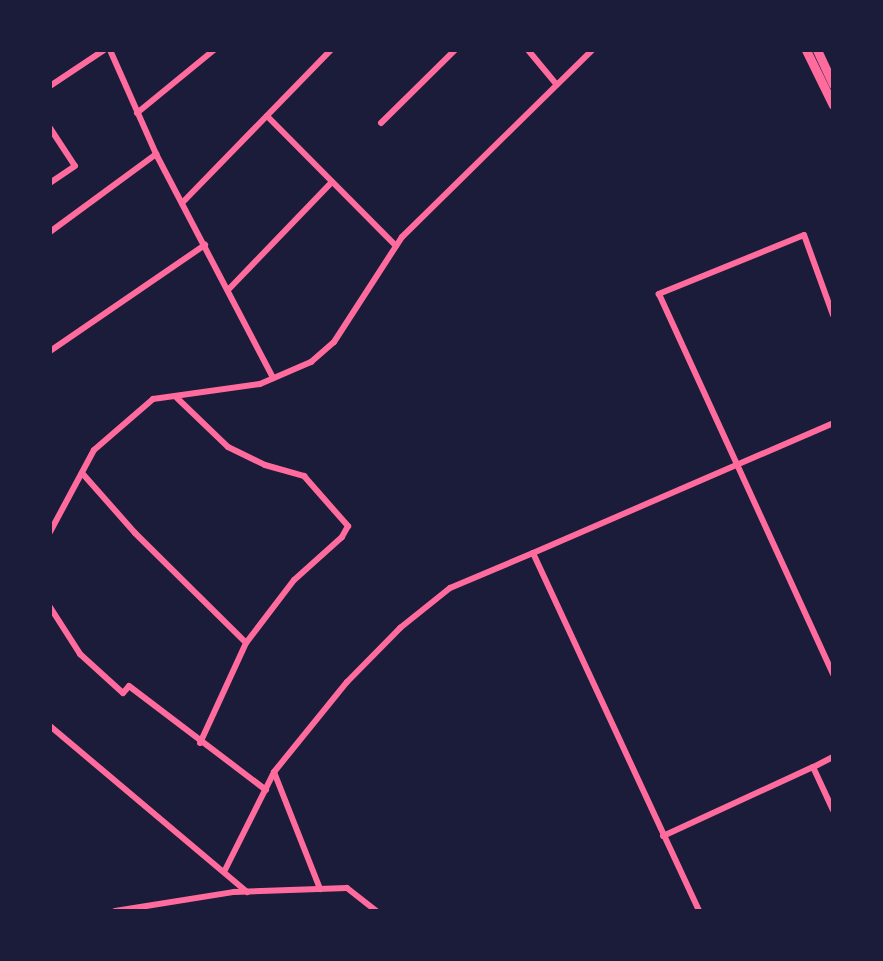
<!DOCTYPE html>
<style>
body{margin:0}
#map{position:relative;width:883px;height:961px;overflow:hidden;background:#1b1b3a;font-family:"Varela Round",sans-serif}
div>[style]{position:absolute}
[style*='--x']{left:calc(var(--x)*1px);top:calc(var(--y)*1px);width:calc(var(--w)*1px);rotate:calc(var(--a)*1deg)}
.minor>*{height:6px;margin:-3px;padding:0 3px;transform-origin:3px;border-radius:3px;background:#ff6b9d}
.trunk>*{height:9px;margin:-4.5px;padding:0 4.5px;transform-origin:4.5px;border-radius:4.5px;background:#ff6b9d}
span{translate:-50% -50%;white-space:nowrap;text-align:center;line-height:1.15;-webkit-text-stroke:7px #1b1b3a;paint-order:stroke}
.frame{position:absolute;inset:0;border:52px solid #1b1b3a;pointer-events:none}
</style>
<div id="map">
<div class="minor">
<div style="--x:110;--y:50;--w:114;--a:66.1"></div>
<div style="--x:156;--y:154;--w:253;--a:62.4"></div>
<div style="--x:528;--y:50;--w:45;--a:50.4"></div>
<div style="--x:50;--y:86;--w:65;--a:-33.7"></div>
<div style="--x:137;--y:113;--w:99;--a:-39.3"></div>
<div style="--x:267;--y:116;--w:183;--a:45.2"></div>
<div style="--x:381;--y:123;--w:104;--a:-44.6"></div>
<div style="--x:50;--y:128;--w:45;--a:56.7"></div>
<div style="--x:75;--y:166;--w:30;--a:146"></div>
<div style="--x:182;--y:203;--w:214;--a:-45.8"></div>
<div style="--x:50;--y:232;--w:132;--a:-36.3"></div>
<div style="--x:228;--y:290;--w:150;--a:-46.1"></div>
<div style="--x:833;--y:315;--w:85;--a:-109.9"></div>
<div style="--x:804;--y:235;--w:157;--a:157.9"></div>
<div style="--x:659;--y:294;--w:418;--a:65.4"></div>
<div style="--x:50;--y:351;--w:188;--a:-34.4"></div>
<div style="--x:176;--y:397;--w:72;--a:43.9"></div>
<div style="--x:228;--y:447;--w:41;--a:25.9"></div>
<div style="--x:265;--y:465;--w:41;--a:15.8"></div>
<div style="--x:304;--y:476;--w:67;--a:48.7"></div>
<div style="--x:348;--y:526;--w:13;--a:119"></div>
<div style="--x:342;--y:537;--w:64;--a:138.1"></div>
<div style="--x:294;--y:580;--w:79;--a:127.3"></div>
<div style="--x:246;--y:643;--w:110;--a:114.7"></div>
<div style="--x:82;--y:473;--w:80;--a:48.5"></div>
<div style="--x:135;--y:533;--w:156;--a:44.7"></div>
<div style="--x:50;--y:532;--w:93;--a:-61.8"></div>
<div style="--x:94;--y:450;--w:78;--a:-40.8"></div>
<div style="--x:153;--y:399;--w:108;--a:-8"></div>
<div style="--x:260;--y:384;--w:56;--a:-23.3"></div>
<div style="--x:311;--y:362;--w:30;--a:-41"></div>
<div style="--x:334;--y:342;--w:125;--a:-57.1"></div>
<div style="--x:402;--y:237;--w:267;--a:-44.5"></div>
<div style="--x:533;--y:553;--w:327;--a:-23.4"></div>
<div style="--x:50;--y:607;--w:56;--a:57.4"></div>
<div style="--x:80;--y:654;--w:58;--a:42.2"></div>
<div style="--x:123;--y:693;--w:9;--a:-49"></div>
<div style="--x:129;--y:686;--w:172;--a:37.2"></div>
<div style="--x:50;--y:726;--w:258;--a:40.1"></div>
<div style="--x:833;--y:757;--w:22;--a:153"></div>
<div style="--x:813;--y:767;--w:47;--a:65.1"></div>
<div style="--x:274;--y:772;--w:126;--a:68.5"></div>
<div style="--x:663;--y:836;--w:165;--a:-24.7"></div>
<div style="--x:224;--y:872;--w:112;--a:-63.4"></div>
<div style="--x:274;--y:772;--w:116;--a:-51"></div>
<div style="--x:347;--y:682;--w:76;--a:-45.5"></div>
<div style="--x:400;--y:628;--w:64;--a:-38.7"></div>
<div style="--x:450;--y:588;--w:90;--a:-22.9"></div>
<div style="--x:533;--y:553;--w:395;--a:65.1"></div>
<div style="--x:115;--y:911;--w:121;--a:-9.1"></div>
<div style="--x:234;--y:892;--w:113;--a:-2"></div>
<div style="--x:347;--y:888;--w:37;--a:38"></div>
</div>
<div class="trunk">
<div style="--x:806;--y:50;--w:61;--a:63.9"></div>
<div style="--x:817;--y:50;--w:38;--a:65"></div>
</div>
<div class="frame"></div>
</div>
